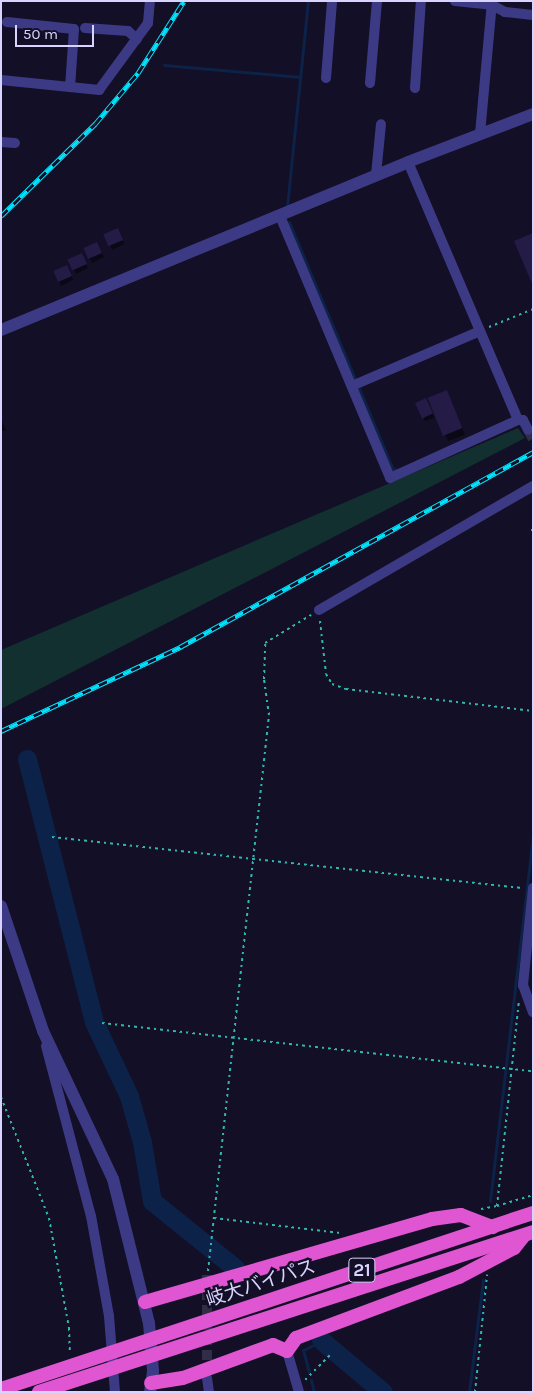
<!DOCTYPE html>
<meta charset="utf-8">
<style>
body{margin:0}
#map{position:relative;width:534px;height:1393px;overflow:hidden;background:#130f26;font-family:Karla,"Noto Sans JP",sans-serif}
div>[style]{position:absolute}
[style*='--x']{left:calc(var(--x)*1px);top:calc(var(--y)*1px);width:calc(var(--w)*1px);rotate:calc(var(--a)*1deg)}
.green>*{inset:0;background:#12302f}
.shadow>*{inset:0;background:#0007}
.stream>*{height:3px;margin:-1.5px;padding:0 1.5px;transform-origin:1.5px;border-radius:1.5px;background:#0c2248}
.river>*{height:19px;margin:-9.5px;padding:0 9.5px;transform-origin:9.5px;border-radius:9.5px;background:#0c2248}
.building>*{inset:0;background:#241b47;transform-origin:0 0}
.minor-tunnel>*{height:10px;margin-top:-5px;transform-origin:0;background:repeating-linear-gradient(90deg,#312d47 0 10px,transparent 0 15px)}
.path>*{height:2px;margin-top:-1px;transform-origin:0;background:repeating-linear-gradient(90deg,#2fb8b0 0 2.5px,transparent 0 6.5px)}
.minor>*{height:10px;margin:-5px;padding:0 5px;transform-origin:5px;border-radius:5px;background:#3d3a85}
.tertiary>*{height:12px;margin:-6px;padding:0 6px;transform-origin:6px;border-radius:6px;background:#3d3a85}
.trunk>*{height:14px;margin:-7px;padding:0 7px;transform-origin:7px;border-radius:7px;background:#e055d1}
.rail>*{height:5px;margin-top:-2.5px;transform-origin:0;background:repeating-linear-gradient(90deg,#130f26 0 9px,#00e5ff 0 18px);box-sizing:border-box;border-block:1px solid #00e5ff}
span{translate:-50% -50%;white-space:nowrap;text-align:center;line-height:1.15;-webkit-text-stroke:5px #130f26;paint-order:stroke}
.shield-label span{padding:1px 4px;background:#130f26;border:1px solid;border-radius:4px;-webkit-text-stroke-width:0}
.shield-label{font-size:18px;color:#d9d4ff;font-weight:700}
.street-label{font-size:19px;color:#d9d4ff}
.frame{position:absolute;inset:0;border:2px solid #d9d4ff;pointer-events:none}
.scale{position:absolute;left:15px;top:25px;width:79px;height:22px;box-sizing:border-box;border:2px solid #d9d4ff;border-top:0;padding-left:6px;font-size:15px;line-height:18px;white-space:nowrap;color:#d9d4ff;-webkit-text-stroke:4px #130f26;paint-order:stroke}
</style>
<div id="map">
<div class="green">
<div style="clip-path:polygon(518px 428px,525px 438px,1px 709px,1px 650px)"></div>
</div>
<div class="shadow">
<div style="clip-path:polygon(120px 234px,124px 244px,112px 250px,110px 245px)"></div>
<div style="clip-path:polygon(99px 247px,104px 257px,92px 263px,85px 249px)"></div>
<div style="clip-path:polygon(83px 258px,88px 268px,76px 274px,69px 260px)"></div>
<div style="clip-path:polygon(69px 270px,73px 280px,61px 286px,54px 272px)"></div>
<div style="clip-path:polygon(430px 398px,450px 398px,465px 435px,448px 441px)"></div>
<div style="clip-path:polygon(428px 404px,434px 418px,425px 421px,423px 417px)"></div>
<div style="clip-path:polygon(1px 419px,6px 430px,1px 432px)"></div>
</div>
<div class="stream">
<div style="--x:164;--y:65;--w:137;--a:5"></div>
<div style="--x:287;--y:207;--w:207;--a:-84.2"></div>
<div style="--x:289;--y:222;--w:268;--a:67.2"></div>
<div style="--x:393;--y:469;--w:6;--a:9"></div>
<div style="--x:490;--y:1201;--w:369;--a:-83.3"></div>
<div style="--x:309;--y:1372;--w:23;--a:-105"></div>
<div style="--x:303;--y:1350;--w:21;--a:-25"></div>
<div style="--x:311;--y:1380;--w:12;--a:76"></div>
<div style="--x:469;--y:1392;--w:113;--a:-82.9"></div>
</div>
<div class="river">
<div style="--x:27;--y:759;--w:271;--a:75.7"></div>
<div style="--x:94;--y:1022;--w:82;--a:64.7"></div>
<div style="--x:129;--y:1096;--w:48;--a:74.2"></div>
<div style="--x:142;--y:1142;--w:60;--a:80.4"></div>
<div style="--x:152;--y:1201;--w:107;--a:38.9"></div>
<div style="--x:321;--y:1340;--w:81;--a:40"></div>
</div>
<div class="building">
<div style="left:118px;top:228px;width:13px;height:16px;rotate:67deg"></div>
<div style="clip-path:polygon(533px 233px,533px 286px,514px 241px)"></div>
<div style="left:97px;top:242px;width:12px;height:15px;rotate:66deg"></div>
<div style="left:82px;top:253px;width:12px;height:16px;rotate:66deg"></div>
<div style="left:67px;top:265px;width:12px;height:15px;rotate:66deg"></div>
<div style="left:447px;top:390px;width:41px;height:21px;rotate:68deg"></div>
<div style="left:426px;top:398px;width:17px;height:12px;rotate:66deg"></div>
</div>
<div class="minor-tunnel">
<div style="--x:528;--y:430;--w:10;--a:61"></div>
<div style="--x:207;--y:1375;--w:100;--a:-90"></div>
</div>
<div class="path">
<div style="--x:489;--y:327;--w:48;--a:-22.2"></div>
<div style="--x:531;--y:530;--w:2;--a:0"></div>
<div style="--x:320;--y:621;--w:53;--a:83.5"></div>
<div style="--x:326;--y:674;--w:12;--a:59"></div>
<div style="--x:332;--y:684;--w:15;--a:20"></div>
<div style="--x:346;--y:689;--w:188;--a:6.7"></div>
<div style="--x:52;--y:837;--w:473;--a:6.2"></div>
<div style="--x:102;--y:1023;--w:434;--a:6.4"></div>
<div style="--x:1;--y:1097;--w:130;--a:68.4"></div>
<div style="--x:49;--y:1218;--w:112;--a:79.7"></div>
<div style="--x:69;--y:1328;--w:26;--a:88"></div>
<div style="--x:497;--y:1206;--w:38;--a:-17"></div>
<div style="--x:481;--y:1209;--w:16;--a:-11"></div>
<div style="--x:497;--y:1206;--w:206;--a:-83.9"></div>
<div style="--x:214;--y:1218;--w:127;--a:6.8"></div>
<div style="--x:208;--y:1271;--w:559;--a:-83.74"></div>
<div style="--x:269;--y:715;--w:36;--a:-98"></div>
<div style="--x:264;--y:679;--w:36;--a:-88"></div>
<div style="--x:265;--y:643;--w:54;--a:-31.3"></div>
<div style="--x:305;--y:1380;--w:35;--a:-45"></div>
<div style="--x:475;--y:1392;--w:118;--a:-84.1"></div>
</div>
<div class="minor">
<div style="--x:455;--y:1;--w:37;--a:6"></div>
<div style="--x:492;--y:5;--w:15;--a:28"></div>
<div style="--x:505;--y:12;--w:28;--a:6"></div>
<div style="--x:7;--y:22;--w:67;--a:6"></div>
<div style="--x:74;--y:29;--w:58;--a:93.9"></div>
<div style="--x:85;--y:28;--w:43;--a:4"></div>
<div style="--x:128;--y:31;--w:12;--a:42"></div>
<div style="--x:326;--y:78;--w:77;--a:-85.5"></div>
<div style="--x:1;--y:80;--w:99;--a:5.8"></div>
<div style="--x:99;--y:90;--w:83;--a:-53.8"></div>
<div style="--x:148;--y:23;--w:22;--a:-85"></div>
<div style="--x:370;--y:83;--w:82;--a:-85.1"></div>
<div style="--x:415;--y:88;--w:87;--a:-86.1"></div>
<div style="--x:480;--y:134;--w:134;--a:-84.8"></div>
<div style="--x:1;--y:142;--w:14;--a:4"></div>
<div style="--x:408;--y:162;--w:280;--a:66.9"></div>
<div style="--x:376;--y:175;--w:51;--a:-84.4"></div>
<div style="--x:280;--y:216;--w:284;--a:67.2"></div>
<div style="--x:390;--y:478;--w:141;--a:-24.4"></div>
<div style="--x:518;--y:420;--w:5;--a:0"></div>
<div style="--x:523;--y:420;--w:11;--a:63"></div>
<div style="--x:354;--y:385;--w:137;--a:-23.2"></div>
<div style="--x:319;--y:610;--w:247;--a:-30.1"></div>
<div style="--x:533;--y:888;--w:98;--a:95.9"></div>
<div style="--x:523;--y:985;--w:29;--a:70"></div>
<div style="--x:46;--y:1046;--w:176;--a:75.2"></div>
<div style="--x:91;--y:1216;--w:102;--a:79.8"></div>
<div style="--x:109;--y:1316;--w:76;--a:85.5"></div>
<div style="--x:287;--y:1351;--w:43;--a:73.7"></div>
<div style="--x:207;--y:1378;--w:14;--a:82"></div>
</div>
<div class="tertiary">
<div style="--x:1;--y:330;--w:440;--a:-22.4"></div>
<div style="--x:408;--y:162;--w:134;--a:-21"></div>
<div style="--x:1;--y:906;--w:132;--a:71.4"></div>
<div style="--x:43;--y:1031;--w:164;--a:64.7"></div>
<div style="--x:113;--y:1179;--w:148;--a:76"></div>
<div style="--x:149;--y:1323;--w:48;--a:85.2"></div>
<div style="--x:153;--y:1371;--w:21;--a:98"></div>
</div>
<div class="trunk">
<div style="--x:145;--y:1302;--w:299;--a:-16.1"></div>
<div style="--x:432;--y:1219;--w:29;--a:-8"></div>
<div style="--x:461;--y:1215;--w:34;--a:21"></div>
<div style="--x:151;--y:1383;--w:32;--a:-9"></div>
<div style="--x:183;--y:1378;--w:96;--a:-20.1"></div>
<div style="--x:273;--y:1345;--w:15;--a:23"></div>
<div style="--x:287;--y:1351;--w:16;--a:-55"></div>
<div style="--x:296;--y:1338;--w:174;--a:-20.5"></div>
<div style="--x:459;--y:1277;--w:62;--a:-27.8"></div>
<div style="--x:514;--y:1248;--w:14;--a:-51"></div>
<div style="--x:1;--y:1389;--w:560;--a:-18.31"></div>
<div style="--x:39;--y:1392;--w:519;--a:-17.95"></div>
</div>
<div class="rail">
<div style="--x:1;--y:216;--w:132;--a:-44.4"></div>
<div style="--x:95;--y:124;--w:67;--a:-49.9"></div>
<div style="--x:138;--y:73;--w:85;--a:-57.4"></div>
<div style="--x:1;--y:731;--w:198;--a:-25.1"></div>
<div style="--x:180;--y:647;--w:403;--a:-28.9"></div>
</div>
<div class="shield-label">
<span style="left:362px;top:1270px">21</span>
</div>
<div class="street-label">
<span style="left:261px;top:1284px;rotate:-18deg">岐大バイパス</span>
</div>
<div class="frame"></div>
<div class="scale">50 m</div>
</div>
